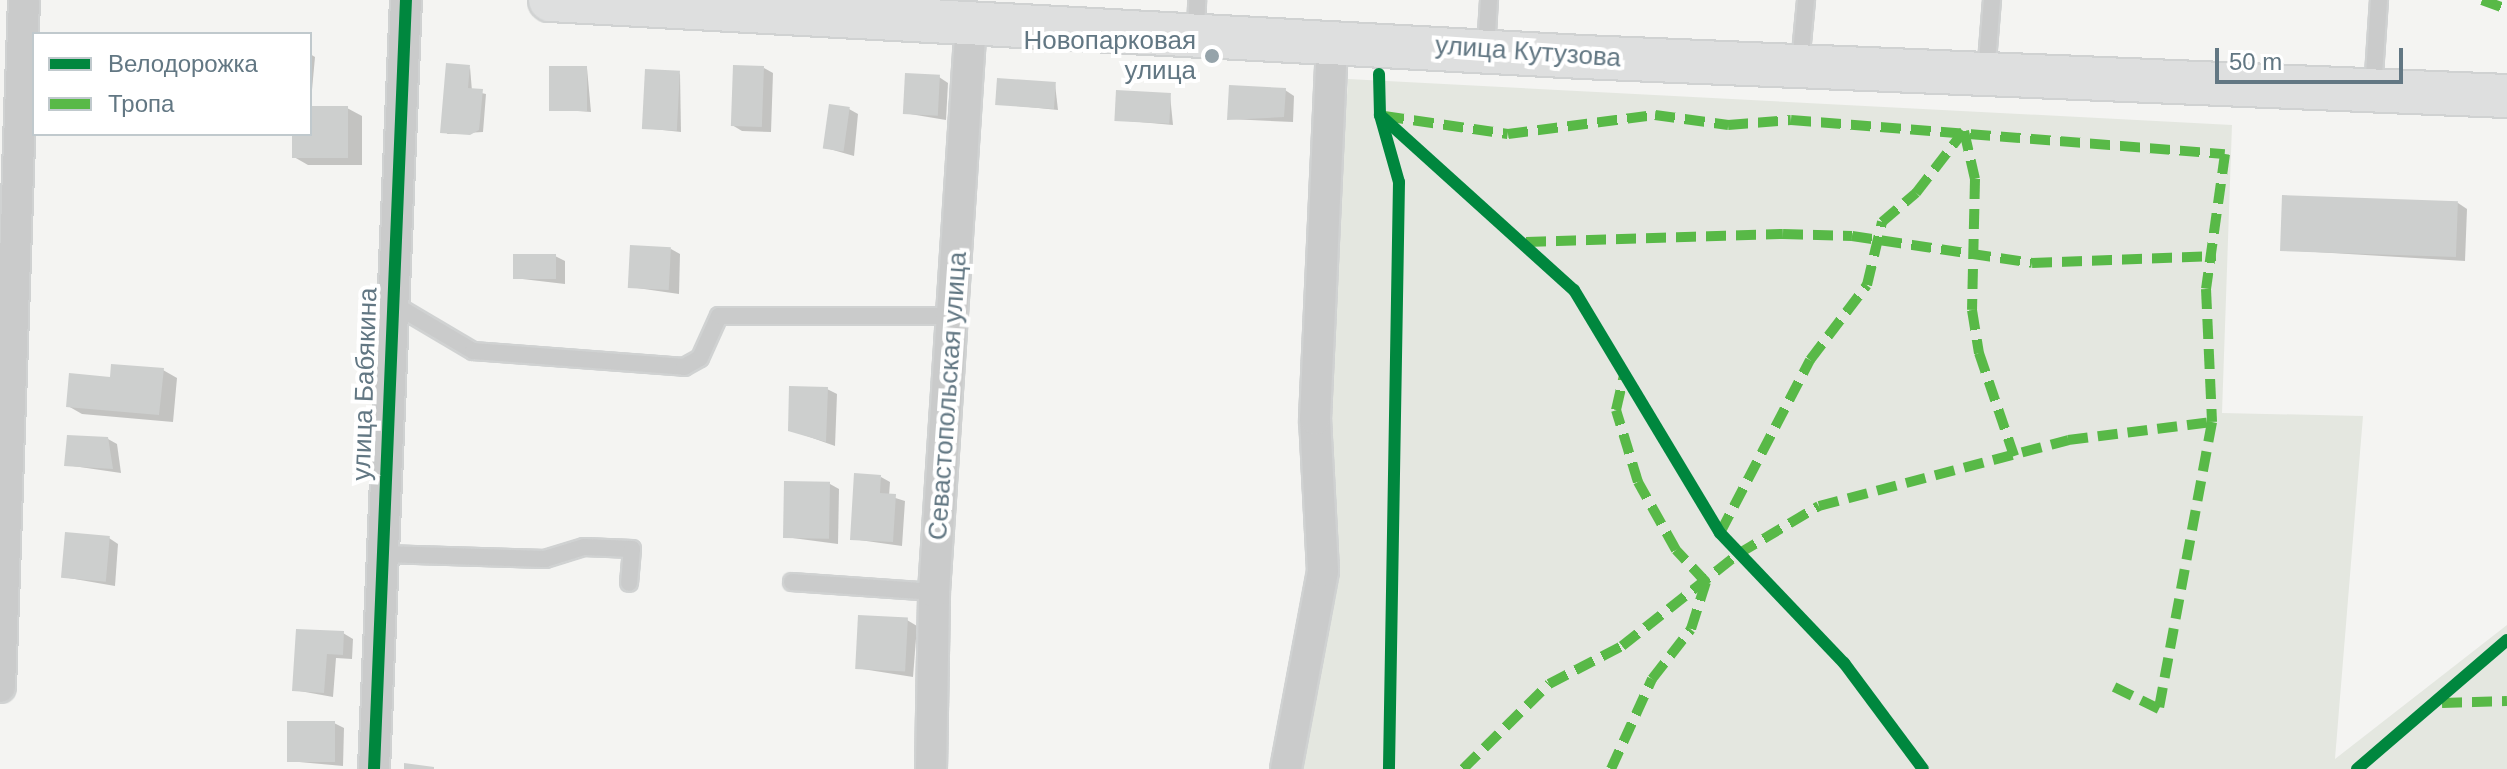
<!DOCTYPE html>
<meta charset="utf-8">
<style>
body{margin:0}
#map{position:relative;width:2507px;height:769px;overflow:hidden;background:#f4f4f2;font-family:Arial,sans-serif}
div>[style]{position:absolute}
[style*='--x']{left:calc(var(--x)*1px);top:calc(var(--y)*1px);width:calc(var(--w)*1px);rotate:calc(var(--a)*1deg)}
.green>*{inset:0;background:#e4e7e0}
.shadow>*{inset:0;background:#0003}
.building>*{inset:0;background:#cdcfce;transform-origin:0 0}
.roads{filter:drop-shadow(2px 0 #d0d2d2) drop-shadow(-2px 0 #d0d2d2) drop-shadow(0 2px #d0d2d2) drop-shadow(0 -2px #d0d2d2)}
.lane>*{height:16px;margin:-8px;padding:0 8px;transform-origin:8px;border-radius:8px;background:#cacbcb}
.street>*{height:30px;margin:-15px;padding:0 15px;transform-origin:15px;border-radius:15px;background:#cacbcb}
.secondary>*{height:42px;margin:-21px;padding:0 21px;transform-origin:21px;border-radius:21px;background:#dedfdf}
.quiet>*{height:10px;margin-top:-5px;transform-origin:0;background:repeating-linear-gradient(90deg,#58b947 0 20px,transparent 0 30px)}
.cycleway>*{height:12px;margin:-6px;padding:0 6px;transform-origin:6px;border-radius:6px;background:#00873e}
.dots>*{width:22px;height:22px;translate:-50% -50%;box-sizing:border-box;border:4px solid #fff;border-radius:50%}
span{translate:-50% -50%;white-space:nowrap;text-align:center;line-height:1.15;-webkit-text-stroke:8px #fff;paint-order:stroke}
.poi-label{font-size:26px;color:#627783}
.right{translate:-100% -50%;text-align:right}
.street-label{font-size:26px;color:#627783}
.legend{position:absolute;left:32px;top:32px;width:280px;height:104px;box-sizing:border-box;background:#fff;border:2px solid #c0c9cd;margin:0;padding:10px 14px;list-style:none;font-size:24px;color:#627783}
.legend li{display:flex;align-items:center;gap:16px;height:40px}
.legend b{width:40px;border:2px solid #c0c9cd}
.scale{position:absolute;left:2215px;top:48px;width:188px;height:36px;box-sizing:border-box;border:4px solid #627783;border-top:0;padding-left:10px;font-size:24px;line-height:28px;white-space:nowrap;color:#627783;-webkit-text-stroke:6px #fff;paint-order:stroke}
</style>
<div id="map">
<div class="green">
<div style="clip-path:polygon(1348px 79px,2232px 125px,2222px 413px,2363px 416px,2335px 759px,2507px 625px,2507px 769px,1302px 769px,1337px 560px,1327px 428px)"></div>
</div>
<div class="shadow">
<div style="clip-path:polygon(310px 54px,315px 57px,311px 101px,310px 101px)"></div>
<div style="clip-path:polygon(470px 67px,472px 91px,486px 94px,483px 132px,447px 134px)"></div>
<div style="clip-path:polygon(587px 68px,591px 112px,551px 109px)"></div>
<div style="clip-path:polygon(764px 68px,773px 73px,771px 132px,742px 131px,732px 125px)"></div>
<div style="clip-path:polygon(680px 73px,681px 132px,644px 128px)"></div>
<div style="clip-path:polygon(939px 77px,948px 83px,946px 120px,904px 113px)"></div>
<div style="clip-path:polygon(1055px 84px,1058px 110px,998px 104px)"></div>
<div style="clip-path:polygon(1285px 90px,1294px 96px,1293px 122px,1229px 119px)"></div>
<div style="clip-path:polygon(1170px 95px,1173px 125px,1117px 120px)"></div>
<div style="clip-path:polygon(310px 108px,347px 108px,362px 116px,362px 165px,308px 165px,294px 157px,294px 134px,310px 134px)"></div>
<div style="clip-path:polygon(849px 109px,858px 114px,854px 156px,826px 148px)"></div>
<div style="clip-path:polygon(2458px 203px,2467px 209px,2465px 261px,2282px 250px)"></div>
<div style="clip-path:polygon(671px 249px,680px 254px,679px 294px,630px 287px)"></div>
<div style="clip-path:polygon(555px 256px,565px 261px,565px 284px,514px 278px)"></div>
<div style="clip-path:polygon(163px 370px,177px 378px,173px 422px,82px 414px,68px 406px,112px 379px)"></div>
<div style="clip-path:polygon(827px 389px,837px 394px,835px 446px,790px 430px)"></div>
<div style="clip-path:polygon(108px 439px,117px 444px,121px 473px,66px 465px)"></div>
<div style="clip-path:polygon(881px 477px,890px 482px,889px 496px,905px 501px,902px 546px,852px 539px)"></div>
<div style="clip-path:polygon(830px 484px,839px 489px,838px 544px,785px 537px)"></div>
<div style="clip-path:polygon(109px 538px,118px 544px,115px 586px,63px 577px)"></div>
<div style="clip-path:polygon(907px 620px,917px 626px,913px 677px,856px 668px)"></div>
<div style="clip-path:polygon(343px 633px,353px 639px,352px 659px,336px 658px,333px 697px,294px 690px)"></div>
<div style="clip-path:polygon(334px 723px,344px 728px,343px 766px,288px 761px)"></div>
</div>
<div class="building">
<div style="clip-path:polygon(446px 63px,470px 65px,468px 88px,483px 89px,479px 130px,470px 135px,440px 133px)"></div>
<div style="left:733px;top:65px;width:31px;height:61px;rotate:2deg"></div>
<div style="left:549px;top:66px;width:38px;height:45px"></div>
<div style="left:645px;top:69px;width:35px;height:60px;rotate:3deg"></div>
<div style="left:905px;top:73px;width:35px;height:41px;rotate:3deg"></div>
<div style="left:997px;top:78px;width:59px;height:27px;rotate:4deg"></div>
<div style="clip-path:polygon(1229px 85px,1286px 88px,1284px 117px,1227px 120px)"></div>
<div style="left:1116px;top:90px;width:55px;height:31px;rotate:3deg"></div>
<div style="left:829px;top:104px;width:21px;height:45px;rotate:8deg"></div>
<div style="clip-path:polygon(310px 106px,348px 106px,348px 158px,292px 158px,292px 134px,310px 134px)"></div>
<div style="left:2282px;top:195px;width:176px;height:56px;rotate:2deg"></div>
<div style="left:630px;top:245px;width:41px;height:43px;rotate:3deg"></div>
<div style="left:513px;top:254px;width:43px;height:25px"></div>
<div style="clip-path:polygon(111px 364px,164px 368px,159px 415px,66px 407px,69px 373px,110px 377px)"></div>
<div style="clip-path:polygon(789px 386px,828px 387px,826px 442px,788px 431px)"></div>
<div style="clip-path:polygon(67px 435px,108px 437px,113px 469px,64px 466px)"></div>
<div style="clip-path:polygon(854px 473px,881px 475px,880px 493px,896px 494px,893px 542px,850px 540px)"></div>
<div style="left:784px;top:481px;width:46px;height:57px;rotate:1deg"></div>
<div style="left:65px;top:532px;width:45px;height:46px;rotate:5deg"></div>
<div style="left:858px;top:615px;width:50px;height:54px;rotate:3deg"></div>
<div style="clip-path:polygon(296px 629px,344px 631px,343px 655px,327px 654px,324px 693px,292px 691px)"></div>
<div style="left:287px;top:721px;width:48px;height:41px"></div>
<div style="clip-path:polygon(404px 763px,434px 767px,434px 769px,404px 769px)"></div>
</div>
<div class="roads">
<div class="lane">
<div style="--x:1196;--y:34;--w:34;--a:-88"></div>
<div style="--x:1486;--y:49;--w:49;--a:-86.5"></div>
<div style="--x:1800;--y:64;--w:64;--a:-84.6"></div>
<div style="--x:1986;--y:74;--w:74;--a:-85.4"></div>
<div style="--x:2373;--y:90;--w:90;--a:-86.2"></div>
<div style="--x:390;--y:302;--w:96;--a:30.6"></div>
<div style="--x:473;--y:351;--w:212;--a:4.3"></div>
<div style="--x:684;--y:367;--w:18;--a:-29"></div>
<div style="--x:700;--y:358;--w:46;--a:-65.7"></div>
<div style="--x:719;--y:316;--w:236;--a:0"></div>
<div style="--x:383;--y:554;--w:162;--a:1.8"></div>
<div style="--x:545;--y:559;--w:41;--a:-17.1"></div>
<div style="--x:584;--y:547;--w:48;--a:2.4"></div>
<div style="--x:632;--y:549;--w:34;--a:95"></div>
<div style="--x:792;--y:582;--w:142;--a:4"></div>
</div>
<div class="street">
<div style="--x:0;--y:687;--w:687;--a:-88"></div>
<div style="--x:374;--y:769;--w:770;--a:-87.62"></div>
<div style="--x:931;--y:769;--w:177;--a:-89"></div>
<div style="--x:934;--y:592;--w:571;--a:-86.29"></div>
<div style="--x:1286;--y:769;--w:201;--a:-79.4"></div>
<div style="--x:1323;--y:571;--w:152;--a:-93"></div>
<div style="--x:1315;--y:419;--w:379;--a:-87.4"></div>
</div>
<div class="secondary">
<div style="--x:550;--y:0;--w:1035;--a:3.16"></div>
<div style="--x:1583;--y:57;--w:925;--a:2.42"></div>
</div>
</div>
<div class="quiet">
<div style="--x:2482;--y:0;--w:27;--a:20"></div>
<div style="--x:1384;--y:116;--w:125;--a:8.3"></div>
<div style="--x:1508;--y:134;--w:148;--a:-7.4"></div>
<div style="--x:1655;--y:115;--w:74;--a:7.8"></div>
<div style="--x:1728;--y:125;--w:63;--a:-4.5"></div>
<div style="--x:1791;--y:120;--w:435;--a:4.5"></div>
<div style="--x:2225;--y:154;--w:136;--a:98"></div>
<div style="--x:2206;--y:289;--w:133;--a:87.4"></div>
<div style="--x:2212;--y:422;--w:292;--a:100.5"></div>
<div style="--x:2159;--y:709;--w:55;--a:-153.9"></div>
<div style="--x:1964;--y:131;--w:49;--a:77.1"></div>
<div style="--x:1975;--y:179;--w:131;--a:91.3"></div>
<div style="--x:1972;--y:310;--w:44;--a:80.8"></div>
<div style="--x:1979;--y:353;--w:109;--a:71.2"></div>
<div style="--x:1526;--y:242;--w:257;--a:-1.8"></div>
<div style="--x:1783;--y:234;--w:69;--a:1.7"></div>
<div style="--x:1852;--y:236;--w:182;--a:8.5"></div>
<div style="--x:2032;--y:263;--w:184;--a:-2.2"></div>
<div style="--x:1720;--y:533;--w:195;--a:-62.5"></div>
<div style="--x:1810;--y:360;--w:94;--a:-52.8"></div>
<div style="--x:1867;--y:285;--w:65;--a:-76.6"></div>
<div style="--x:1882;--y:222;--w:45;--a:-40.5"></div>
<div style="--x:1916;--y:193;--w:78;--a:-52.3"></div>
<div style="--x:2442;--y:703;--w:65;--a:-1.8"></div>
<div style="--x:1463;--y:769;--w:121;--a:-44.7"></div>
<div style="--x:1549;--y:684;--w:82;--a:-27.5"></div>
<div style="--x:1622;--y:646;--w:148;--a:-38.4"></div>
<div style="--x:1738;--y:554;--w:94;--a:-30.7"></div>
<div style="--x:1819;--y:506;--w:258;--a:-14.8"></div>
<div style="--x:2068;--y:440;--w:145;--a:-7.1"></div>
<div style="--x:1611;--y:769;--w:99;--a:-65.5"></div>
<div style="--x:1652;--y:679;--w:63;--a:-52"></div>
<div style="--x:1691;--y:629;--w:49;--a:-72.3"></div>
<div style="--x:1706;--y:582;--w:44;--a:-133.2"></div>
<div style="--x:1676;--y:550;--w:78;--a:-119.2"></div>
<div style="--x:1638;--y:482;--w:75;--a:-107"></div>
<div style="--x:1616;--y:410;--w:36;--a:-77"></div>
</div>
<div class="cycleway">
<div style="--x:1379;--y:74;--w:41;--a:88.6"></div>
<div style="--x:1380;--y:115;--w:70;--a:74.2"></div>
<div style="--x:1399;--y:182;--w:587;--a:90.98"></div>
<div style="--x:1380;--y:115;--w:261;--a:42.1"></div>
<div style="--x:1574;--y:290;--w:283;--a:59"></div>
<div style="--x:1720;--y:533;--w:180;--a:46.4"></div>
<div style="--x:1844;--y:663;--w:132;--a:53.3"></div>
<div style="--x:374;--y:769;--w:770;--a:-87.62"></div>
<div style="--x:2357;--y:769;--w:198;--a:-40.7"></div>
</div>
<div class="dots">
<div style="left:1212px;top:56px;background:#95a3aa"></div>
</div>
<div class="poi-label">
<span class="right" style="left:1196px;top:56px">Новопарковая<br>улица</span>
</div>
<div class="street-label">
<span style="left:1528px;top:52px;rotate:4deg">улица Кутузова</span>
<span style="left:365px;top:384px;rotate:-88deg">улица Бабякина</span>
<span style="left:948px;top:396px;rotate:-86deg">Севастопольская улица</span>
</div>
<ul class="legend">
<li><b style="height:10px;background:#00873e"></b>Велодорожка</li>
<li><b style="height:10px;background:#58b947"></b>Тропа</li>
</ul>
<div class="scale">50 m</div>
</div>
